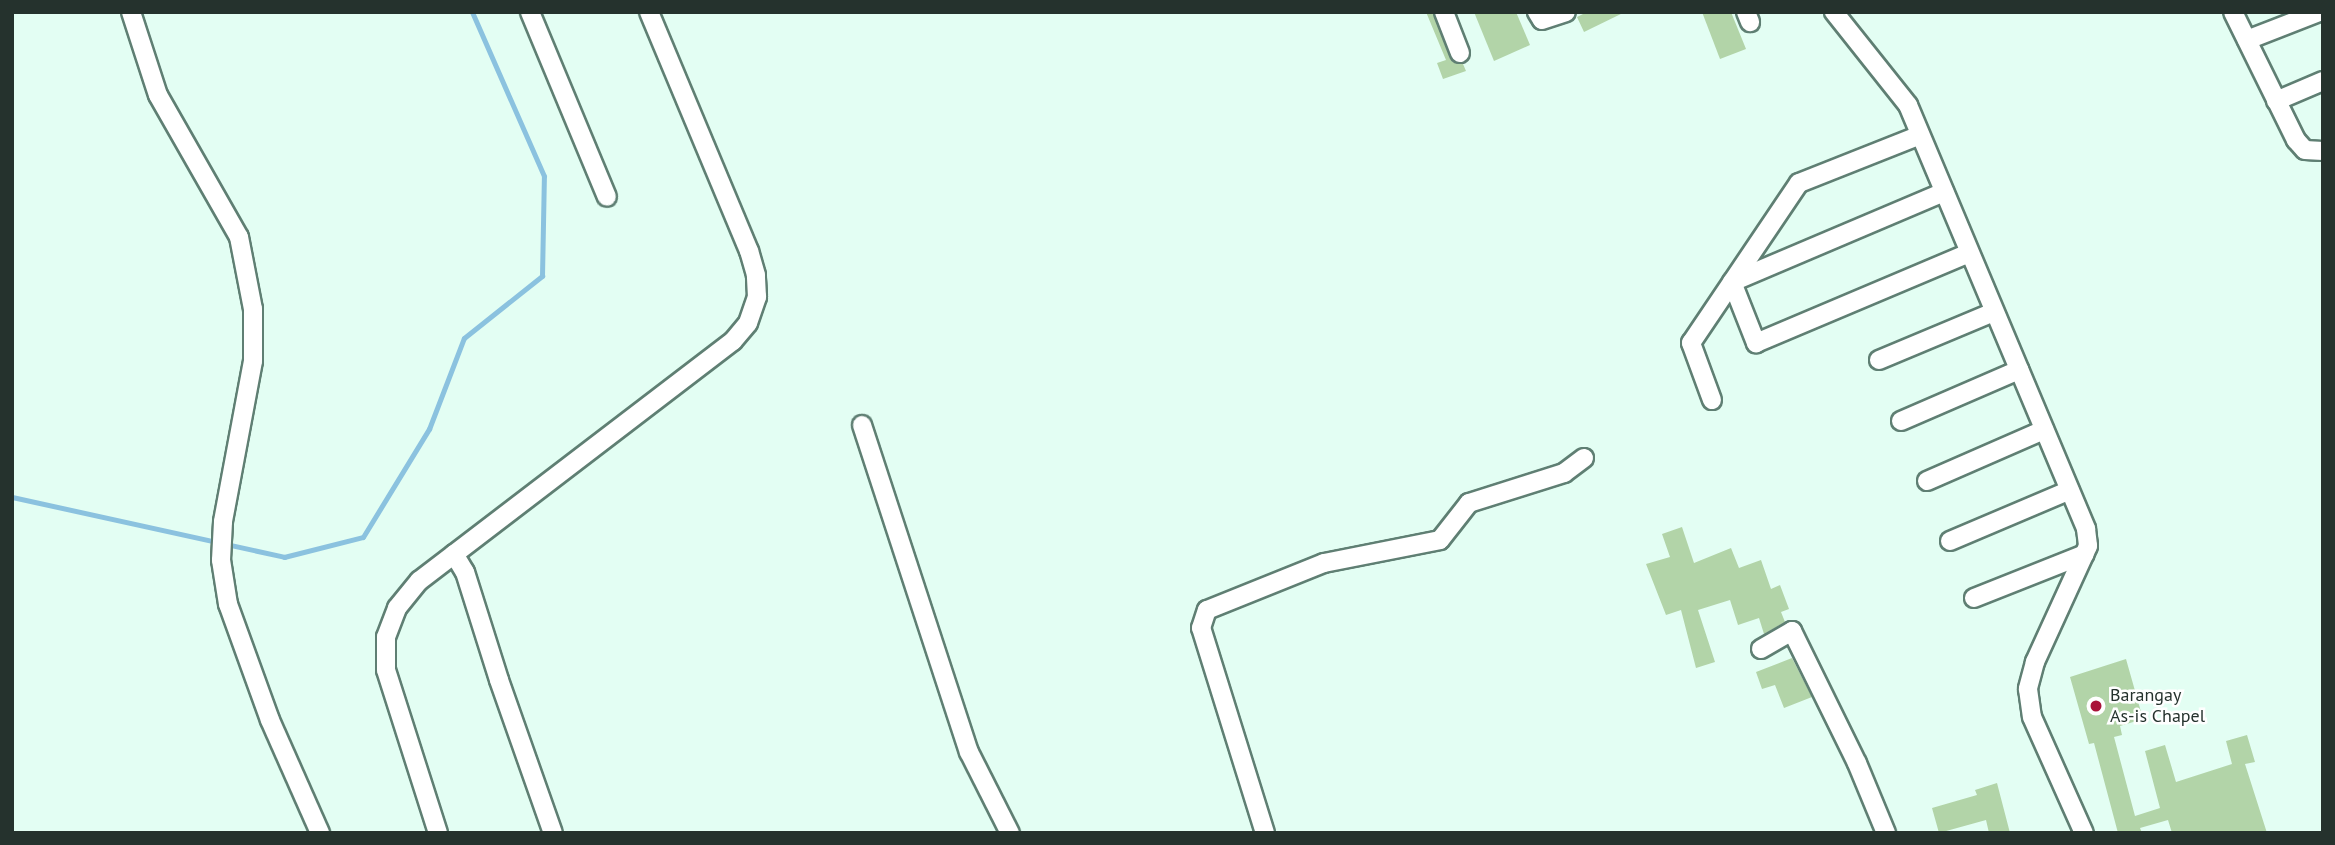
<!DOCTYPE html>
<style>
body{margin:0}
#map{position:relative;width:2335px;height:845px;overflow:hidden;background:#e3fef3;font-family:"PT Sans",sans-serif}
div>[style]{position:absolute}
[style*='--x']{left:calc(var(--x)*1px);top:calc(var(--y)*1px);width:calc(var(--w)*1px);rotate:calc(var(--a)*1deg)}
.stream>*{height:5px;margin:-2.5px;padding:0 2.5px;transform-origin:2.5px;border-radius:2.5px;background:#8bc2df}
.building>*{inset:0;background:#b2d4a8}
.roads{filter:drop-shadow(2px 0 #5f7f73) drop-shadow(-2px 0 #5f7f73) drop-shadow(0 2px #5f7f73) drop-shadow(0 -2px #5f7f73)}
.street>*{height:18px;margin:-9px;padding:0 9px;transform-origin:9px;border-radius:9px;background:#fff}
.dots>*{width:19px;height:19px;translate:-50% -50%;box-sizing:border-box;border:4px solid #fff;border-radius:50%}
span{translate:-50% -50%;white-space:nowrap;text-align:center;line-height:1.15;-webkit-text-stroke:5px #fff;paint-order:stroke}
.poi-label{font-size:18px;color:#25322d}
.left{translate:0 -50%;text-align:left}
.frame{position:absolute;inset:0;border:14px solid #25322d;pointer-events:none}
</style>
<div id="map">
<div class="stream">
<div style="--x:12;--y:497;--w:279;--a:12.4"></div>
<div style="--x:284;--y:557;--w:81;--a:-14.2"></div>
<div style="--x:363;--y:537;--w:127;--a:-58.6"></div>
<div style="--x:429;--y:429;--w:97;--a:-69"></div>
<div style="--x:464;--y:338;--w:100;--a:-38.5"></div>
<div style="--x:542;--y:276;--w:100;--a:-88.9"></div>
<div style="--x:544;--y:176;--w:179;--a:-113.7"></div>
</div>
<div class="building">
<div style="clip-path:polygon(1426px 12px,1433px 12px,1450px 58px,1453px 62px,1463px 64px,1466px 71px,1443px 79px,1437px 63px,1446px 60px)"></div>
<div style="clip-path:polygon(1474px 12px,1516px 12px,1530px 45px,1494px 61px)"></div>
<div style="clip-path:polygon(1587px 12px,1625px 12px,1584px 32px,1577px 17px)"></div>
<div style="clip-path:polygon(1702px 12px,1731px 12px,1746px 49px,1720px 59px)"></div>
<div style="clip-path:polygon(1682px 527px,1694px 563px,1731px 548px,1739px 568px,1761px 560px,1771px 589px,1780px 585px,1789px 609px,1781px 612px,1785px 622px,1764px 634px,1759px 618px,1738px 625px,1730px 600px,1698px 610px,1715px 662px,1696px 668px,1681px 610px,1666px 615px,1646px 564px,1670px 557px,1662px 534px)"></div>
<div style="clip-path:polygon(1792px 658px,1812px 697px,1784px 708px,1775px 685px,1762px 689px,1756px 672px)"></div>
<div style="clip-path:polygon(2126px 659px,2143px 719px,2120px 726px,2122px 735px,2114px 737px,2135px 816px,2160px 808px,2145px 751px,2165px 745px,2176px 782px,2232px 764px,2226px 741px,2247px 735px,2255px 762px,2245px 764px,2267px 833px,2172px 833px,2168px 820px,2140px 828px,2142px 833px,2118px 833px,2094px 743px,2089px 744px,2070px 677px)"></div>
<div style="clip-path:polygon(1997px 783px,2010px 833px,1989px 833px,1986px 820px,1939px 833px,1932px 808px,1977px 795px,1975px 790px)"></div>
</div>
<div class="roads">
<div class="street">
<div style="--x:131;--y:12;--w:87;--a:72"></div>
<div style="--x:158;--y:95;--w:163;--a:60.3"></div>
<div style="--x:239;--y:237;--w:73;--a:79"></div>
<div style="--x:253;--y:309;--w:52;--a:90"></div>
<div style="--x:253;--y:361;--w:164;--a:100.6"></div>
<div style="--x:223;--y:522;--w:38;--a:93"></div>
<div style="--x:221;--y:560;--w:45;--a:81"></div>
<div style="--x:228;--y:604;--w:123;--a:70.1"></div>
<div style="--x:270;--y:720;--w:124;--a:66.1"></div>
<div style="--x:530;--y:12;--w:200;--a:67.4"></div>
<div style="--x:1444;--y:12;--w:44;--a:68.7"></div>
<div style="--x:1537;--y:12;--w:9;--a:58"></div>
<div style="--x:1542;--y:20;--w:25;--a:-18"></div>
<div style="--x:1746;--y:12;--w:11;--a:68"></div>
<div style="--x:1834;--y:12;--w:119;--a:51.5"></div>
<div style="--x:1908;--y:105;--w:460;--a:67.2"></div>
<div style="--x:2086;--y:529;--w:17;--a:83"></div>
<div style="--x:2088;--y:546;--w:128;--a:114.6"></div>
<div style="--x:2035;--y:662;--w:28;--a:105"></div>
<div style="--x:2028;--y:689;--w:28;--a:82"></div>
<div style="--x:2032;--y:717;--w:127;--a:65.9"></div>
<div style="--x:2233;--y:12;--w:143;--a:63.8"></div>
<div style="--x:2296;--y:140;--w:13;--a:48"></div>
<div style="--x:2305;--y:150;--w:18;--a:3"></div>
<div style="--x:2247;--y:40;--w:77;--a:-21.3"></div>
<div style="--x:2276;--y:101;--w:51;--a:-23.1"></div>
<div style="--x:1944;--y:192;--w:230;--a:157"></div>
<div style="--x:1732;--y:282;--w:66;--a:68.5"></div>
<div style="--x:1756;--y:343;--w:231;--a:-22.9"></div>
<div style="--x:1879;--y:360;--w:125;--a:-22.7"></div>
<div style="--x:1712;--y:400;--w:61;--a:-110.2"></div>
<div style="--x:1691;--y:343;--w:193;--a:-56"></div>
<div style="--x:1799;--y:183;--w:130;--a:-21.6"></div>
<div style="--x:1901;--y:421;--w:129;--a:-23.4"></div>
<div style="--x:862;--y:425;--w:344;--a:71.9"></div>
<div style="--x:969;--y:752;--w:91;--a:63.2"></div>
<div style="--x:1927;--y:481;--w:128;--a:-23.6"></div>
<div style="--x:1950;--y:541;--w:130;--a:-23"></div>
<div style="--x:454;--y:554;--w:21;--a:59"></div>
<div style="--x:465;--y:572;--w:113;--a:72.5"></div>
<div style="--x:499;--y:680;--w:162;--a:70.6"></div>
<div style="--x:1974;--y:598;--w:119;--a:-21.6"></div>
<div style="--x:1761;--y:649;--w:36;--a:-30"></div>
<div style="--x:1792;--y:631;--w:147;--a:63.8"></div>
<div style="--x:1857;--y:763;--w:76;--a:67.5"></div>
<div style="--x:438;--y:833;--w:171;--a:-107.7"></div>
<div style="--x:386;--y:670;--w:33;--a:-90"></div>
<div style="--x:386;--y:637;--w:31;--a:-69"></div>
<div style="--x:397;--y:608;--w:35;--a:-51"></div>
<div style="--x:419;--y:581;--w:395;--a:-37.4"></div>
<div style="--x:733;--y:341;--w:23;--a:-50"></div>
<div style="--x:748;--y:323;--w:28;--a:-71"></div>
<div style="--x:757;--y:297;--w:22;--a:-93"></div>
<div style="--x:756;--y:275;--w:25;--a:-106"></div>
<div style="--x:749;--y:251;--w:259;--a:-112.7"></div>
<div style="--x:1265;--y:833;--w:215;--a:-107.3"></div>
<div style="--x:1201;--y:628;--w:19;--a:-72"></div>
<div style="--x:1207;--y:610;--w:126;--a:-21.9"></div>
<div style="--x:1324;--y:563;--w:118;--a:-11.2"></div>
<div style="--x:1440;--y:540;--w:47;--a:-51.9"></div>
<div style="--x:1469;--y:503;--w:100;--a:-17.5"></div>
<div style="--x:1564;--y:473;--w:25;--a:-37"></div>
</div>
</div>
<div class="dots">
<div style="left:2096px;top:706px;background:#a91239"></div>
</div>
<div class="poi-label">
<span class="left" style="left:2110px;top:706px">Barangay<br>As-is Chapel</span>
</div>
<div class="frame"></div>
</div>
